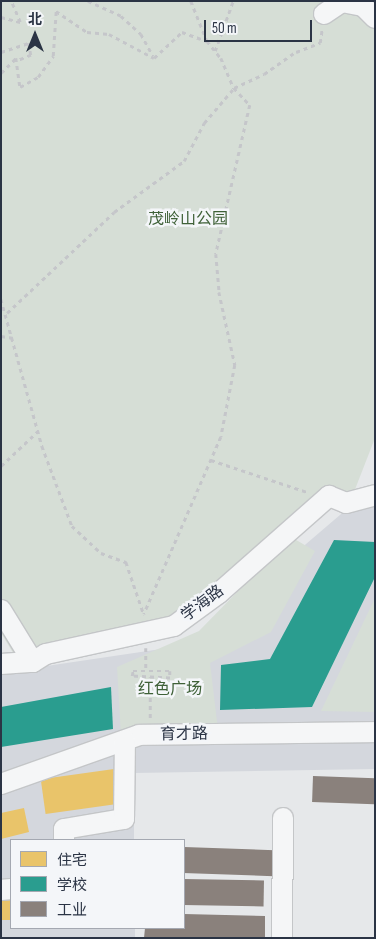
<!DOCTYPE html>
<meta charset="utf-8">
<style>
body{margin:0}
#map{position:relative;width:376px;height:939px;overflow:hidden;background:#e6e8ea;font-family:"Sofia Sans Condensed","Noto Sans SC",sans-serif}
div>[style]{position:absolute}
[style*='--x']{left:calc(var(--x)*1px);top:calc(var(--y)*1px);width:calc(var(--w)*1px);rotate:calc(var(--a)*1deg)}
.built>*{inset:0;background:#d4d7dd}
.green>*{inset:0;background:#d6ded6}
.homes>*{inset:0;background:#e9c46a;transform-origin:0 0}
.schools>*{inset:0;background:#2a9d8f}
.industry>*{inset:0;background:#8a817c;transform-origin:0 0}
.path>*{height:2.5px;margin-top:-1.25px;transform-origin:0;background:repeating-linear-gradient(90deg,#c5c6ca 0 4px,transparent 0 8px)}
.roads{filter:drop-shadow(1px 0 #c4c6c8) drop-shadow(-1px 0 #c4c6c8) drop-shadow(0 1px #c4c6c8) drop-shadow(0 -1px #c4c6c8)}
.minor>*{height:20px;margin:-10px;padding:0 10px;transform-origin:10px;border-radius:10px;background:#f5f6f7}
span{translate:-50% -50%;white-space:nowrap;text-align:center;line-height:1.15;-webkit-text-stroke:5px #f4f6f9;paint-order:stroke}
.park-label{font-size:16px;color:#3f6138}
.street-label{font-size:16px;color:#2b3445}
.frame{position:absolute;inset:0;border:2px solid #2b3445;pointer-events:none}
.legend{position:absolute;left:10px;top:839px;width:175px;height:90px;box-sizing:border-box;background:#f4f6f9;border:1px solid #a4a8b1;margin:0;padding:6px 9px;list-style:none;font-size:15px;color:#2b3445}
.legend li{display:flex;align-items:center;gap:10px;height:25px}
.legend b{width:25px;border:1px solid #a4a8b1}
.north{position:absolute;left:10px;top:10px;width:50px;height:50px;-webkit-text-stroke:4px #f4f6f9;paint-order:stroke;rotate:0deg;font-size:14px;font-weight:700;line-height:20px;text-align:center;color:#2b3445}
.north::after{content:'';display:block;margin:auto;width:18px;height:22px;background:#2b3445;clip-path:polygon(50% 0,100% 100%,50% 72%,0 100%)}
.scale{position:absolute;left:204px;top:20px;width:108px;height:22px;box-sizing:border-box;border:2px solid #2b3445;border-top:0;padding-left:6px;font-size:15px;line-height:18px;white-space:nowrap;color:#2b3445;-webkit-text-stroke:4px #f4f6f9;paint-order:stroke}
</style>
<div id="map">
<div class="built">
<div style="clip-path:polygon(375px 485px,375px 769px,134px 773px,134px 840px,11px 840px,11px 928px,135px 928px,135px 938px,1px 938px,1px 667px,6px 672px,188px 645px)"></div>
</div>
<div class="green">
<div style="clip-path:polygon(1px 1px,375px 1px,375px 438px,354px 492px,291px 537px,315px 551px,271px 632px,210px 663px,218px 730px,121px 736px,117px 667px,199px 631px,288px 540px,152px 636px,21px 666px,1px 633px)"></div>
<div style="clip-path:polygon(375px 598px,375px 712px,321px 711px)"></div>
</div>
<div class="homes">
<div style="left:114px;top:769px;width:35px;height:74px;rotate:82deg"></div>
<div style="clip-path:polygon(24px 808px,29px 832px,1px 839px,1px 813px)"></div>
<div style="left:1px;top:897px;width:10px;height:23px"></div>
</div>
<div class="schools">
<div style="clip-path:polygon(334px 540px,375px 542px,375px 577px,312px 707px,220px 710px,221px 665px,270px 659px)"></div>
<div style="clip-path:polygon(111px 687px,113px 729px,1px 747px,1px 707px)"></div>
</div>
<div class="industry">
<div style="left:313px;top:776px;width:62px;height:26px;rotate:2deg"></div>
<div style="left:184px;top:847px;width:91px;height:26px;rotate:2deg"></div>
<div style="left:184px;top:879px;width:80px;height:26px;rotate:1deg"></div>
<div style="clip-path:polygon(184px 914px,265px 916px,265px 938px,144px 938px,145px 928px,184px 928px)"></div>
</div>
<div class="path">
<div style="--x:88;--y:1;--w:36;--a:24"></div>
<div style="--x:121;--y:16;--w:27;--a:42"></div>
<div style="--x:141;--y:34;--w:25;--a:61"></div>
<div style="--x:191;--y:1;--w:43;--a:68.2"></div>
<div style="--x:1;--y:17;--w:20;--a:15"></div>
<div style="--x:20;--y:22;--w:23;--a:-113"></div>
<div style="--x:215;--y:51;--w:53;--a:-70.2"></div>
<div style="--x:1;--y:52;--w:29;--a:-18"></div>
<div style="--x:29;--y:43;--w:12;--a:81"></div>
<div style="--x:31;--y:55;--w:15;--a:157"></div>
<div style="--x:1;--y:73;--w:21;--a:-45"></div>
<div style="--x:16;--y:58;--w:29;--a:82"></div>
<div style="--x:20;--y:87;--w:21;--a:-29"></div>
<div style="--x:38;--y:77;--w:26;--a:-54"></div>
<div style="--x:53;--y:56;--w:45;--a:-86.2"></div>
<div style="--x:56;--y:11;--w:37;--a:34"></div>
<div style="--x:87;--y:32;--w:22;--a:5"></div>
<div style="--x:109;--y:34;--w:51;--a:28.1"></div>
<div style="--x:154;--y:58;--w:38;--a:-43"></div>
<div style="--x:182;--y:32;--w:27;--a:20"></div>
<div style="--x:207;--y:41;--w:22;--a:51"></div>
<div style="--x:221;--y:58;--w:33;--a:67"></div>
<div style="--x:234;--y:88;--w:33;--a:-25"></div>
<div style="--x:264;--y:74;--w:39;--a:-35"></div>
<div style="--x:296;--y:52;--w:26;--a:-21"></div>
<div style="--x:320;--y:43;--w:14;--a:-82"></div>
<div style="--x:1;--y:299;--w:153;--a:74.4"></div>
<div style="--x:42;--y:446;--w:85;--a:69.4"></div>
<div style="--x:72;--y:526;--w:40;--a:43"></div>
<div style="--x:101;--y:553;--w:27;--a:20"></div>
<div style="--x:126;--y:562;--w:56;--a:71.2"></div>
<div style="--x:7;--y:313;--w:147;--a:-43.3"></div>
<div style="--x:114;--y:212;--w:87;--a:-36.1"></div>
<div style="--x:184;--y:161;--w:43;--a:-62.2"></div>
<div style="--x:204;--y:123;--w:46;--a:-49.4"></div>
<div style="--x:234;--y:88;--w:23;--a:47"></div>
<div style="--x:250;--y:105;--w:153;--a:102.9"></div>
<div style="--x:216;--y:254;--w:38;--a:85"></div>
<div style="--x:219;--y:292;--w:75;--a:77.6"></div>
<div style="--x:235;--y:365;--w:73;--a:101"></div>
<div style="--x:221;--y:437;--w:193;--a:113.5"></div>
<div style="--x:1;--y:336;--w:13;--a:9"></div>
<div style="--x:211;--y:460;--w:101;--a:18.4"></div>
<div style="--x:1;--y:466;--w:51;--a:-43.4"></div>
<div style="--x:146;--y:648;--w:22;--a:90"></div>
<div style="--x:133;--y:671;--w:37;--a:0"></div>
<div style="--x:170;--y:671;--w:7;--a:90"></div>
<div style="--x:170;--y:678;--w:38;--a:-177"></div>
<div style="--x:132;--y:676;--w:5;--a:-79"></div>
<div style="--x:150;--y:718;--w:41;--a:-90"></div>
</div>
<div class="roads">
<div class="minor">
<div style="--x:324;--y:14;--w:22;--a:-34"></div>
<div style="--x:342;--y:2;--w:21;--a:11"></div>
<div style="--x:363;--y:6;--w:17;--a:45"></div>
<div style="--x:1;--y:610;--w:61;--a:58.4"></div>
<div style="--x:1;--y:664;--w:32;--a:-4"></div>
<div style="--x:33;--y:662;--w:15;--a:-32"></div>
<div style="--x:46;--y:654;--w:131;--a:-12.3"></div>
<div style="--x:174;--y:626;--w:56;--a:-36.3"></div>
<div style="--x:219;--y:593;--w:147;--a:-41.4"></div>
<div style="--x:329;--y:496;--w:18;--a:22"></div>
<div style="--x:346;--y:503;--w:30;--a:-15"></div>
<div style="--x:1;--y:784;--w:146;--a:-19.5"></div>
<div style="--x:139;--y:735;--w:236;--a:-0.7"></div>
<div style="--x:64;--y:840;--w:11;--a:-90"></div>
<div style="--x:64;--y:829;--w:61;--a:-9.5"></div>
<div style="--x:124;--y:819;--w:78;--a:-89.3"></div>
<div style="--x:1;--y:890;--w:10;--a:-6"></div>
<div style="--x:282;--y:938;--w:120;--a:-89.5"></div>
</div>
</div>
<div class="park-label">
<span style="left:188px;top:220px">茂岭山公园</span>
<span style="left:170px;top:690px">红色广场</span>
</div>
<div class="street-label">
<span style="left:203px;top:604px;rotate:-37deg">学海路</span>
<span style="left:184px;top:735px;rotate:-1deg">育才路</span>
</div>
<div class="frame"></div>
<ul class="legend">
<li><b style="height:14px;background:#e9c46a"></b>住宅</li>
<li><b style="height:14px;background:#2a9d8f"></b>学校</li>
<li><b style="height:14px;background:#8a817c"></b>工业</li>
</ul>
<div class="north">北</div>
<div class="scale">50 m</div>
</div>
